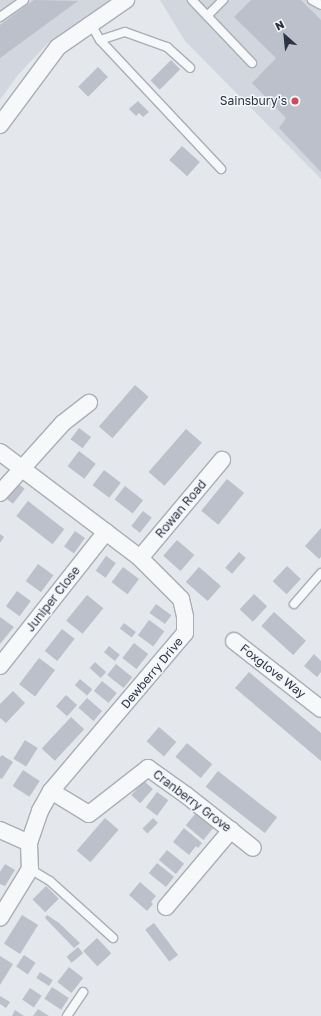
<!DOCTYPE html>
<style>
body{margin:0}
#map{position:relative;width:321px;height:1016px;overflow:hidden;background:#e4e7ec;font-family:"Golos Text",sans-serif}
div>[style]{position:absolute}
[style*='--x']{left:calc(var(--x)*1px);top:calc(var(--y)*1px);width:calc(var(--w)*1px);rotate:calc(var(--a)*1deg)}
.built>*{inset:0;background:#d2d6de}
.building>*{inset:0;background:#bbc0ca;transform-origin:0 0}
.roads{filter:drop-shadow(1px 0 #a9aeb7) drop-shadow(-1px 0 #a9aeb7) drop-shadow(0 1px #a9aeb7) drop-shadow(0 -1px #a9aeb7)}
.lane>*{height:8px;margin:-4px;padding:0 4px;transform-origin:4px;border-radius:4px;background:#f7f8fa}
.street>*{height:16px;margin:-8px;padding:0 8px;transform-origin:8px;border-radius:8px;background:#f7f8fa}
.dots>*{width:11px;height:11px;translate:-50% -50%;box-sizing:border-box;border:2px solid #f4f6f9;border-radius:50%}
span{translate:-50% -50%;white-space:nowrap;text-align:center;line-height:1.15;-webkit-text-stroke:3px #f4f6f9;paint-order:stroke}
.poi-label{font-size:12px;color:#2b3445}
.right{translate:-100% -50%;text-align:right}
.street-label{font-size:12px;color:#2b3445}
.north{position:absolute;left:265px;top:16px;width:40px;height:40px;-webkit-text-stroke:3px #f4f6f9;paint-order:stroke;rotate:333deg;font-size:11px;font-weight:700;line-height:16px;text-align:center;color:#2b3445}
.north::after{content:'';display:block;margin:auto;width:14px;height:18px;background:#2b3445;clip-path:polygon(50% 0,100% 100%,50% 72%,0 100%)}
</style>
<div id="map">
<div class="built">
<div style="clip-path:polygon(0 0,110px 0,48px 43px,17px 76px,0 100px)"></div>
<div style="clip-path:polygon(160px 0,321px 0,321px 179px,185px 41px)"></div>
</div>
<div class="building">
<div style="clip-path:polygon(34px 0,78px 1px,0 58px,0 25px)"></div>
<div style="clip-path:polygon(251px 0,301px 0,321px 20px,321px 172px,279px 128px,286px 118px,252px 83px,276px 58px,234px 17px)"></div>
<div style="left:171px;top:60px;width:13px;height:29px;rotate:45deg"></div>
<div style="left:98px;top:67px;width:14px;height:28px;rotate:45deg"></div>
<div style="clip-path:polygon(138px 101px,149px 112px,143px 117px,139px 113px,136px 116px,129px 109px)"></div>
<div style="left:182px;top:146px;width:24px;height:19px;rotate:42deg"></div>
<div style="left:135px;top:385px;width:18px;height:55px;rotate:41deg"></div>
<div style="left:79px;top:428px;width:15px;height:14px;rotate:37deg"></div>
<div style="left:186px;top:429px;width:21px;height:57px;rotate:41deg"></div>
<div style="left:79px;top:451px;width:21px;height:19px;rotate:37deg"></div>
<div style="left:104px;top:470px;width:21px;height:19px;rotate:37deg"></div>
<div style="left:227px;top:479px;width:22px;height:41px;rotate:39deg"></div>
<div style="left:16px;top:482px;width:11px;height:19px;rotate:38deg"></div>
<div style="left:125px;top:486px;width:23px;height:17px;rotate:38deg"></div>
<div style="left:28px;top:501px;width:46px;height:19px;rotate:38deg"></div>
<div style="left:143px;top:511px;width:11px;height:19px;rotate:38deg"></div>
<div style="clip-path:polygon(321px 528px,321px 557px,319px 559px,305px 546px)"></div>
<div style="left:75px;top:531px;width:12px;height:19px;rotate:35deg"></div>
<div style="clip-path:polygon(0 534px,4px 537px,0 543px)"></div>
<div style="left:177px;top:540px;width:23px;height:21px;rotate:41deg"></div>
<div style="left:239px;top:552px;width:9px;height:21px;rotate:41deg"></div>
<div style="left:106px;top:556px;width:12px;height:18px;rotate:35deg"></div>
<div style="left:38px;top:564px;width:19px;height:21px;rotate:36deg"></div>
<div style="left:287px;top:566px;width:19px;height:21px;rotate:43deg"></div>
<div style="left:123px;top:567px;width:20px;height:19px;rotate:37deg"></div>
<div style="left:199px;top:567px;width:29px;height:20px;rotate:41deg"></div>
<div style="left:17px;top:591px;width:17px;height:19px;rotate:36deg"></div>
<div style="left:254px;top:594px;width:18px;height:21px;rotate:43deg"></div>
<div style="left:87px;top:595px;width:21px;height:33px;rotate:39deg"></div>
<div style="left:156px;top:604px;width:19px;height:11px;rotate:36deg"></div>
<div style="left:274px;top:612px;width:43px;height:19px;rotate:42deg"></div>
<div style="clip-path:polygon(0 617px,14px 627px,0 644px)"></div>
<div style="left:149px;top:620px;width:19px;height:19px;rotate:36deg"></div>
<div style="left:124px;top:623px;width:15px;height:7px;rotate:37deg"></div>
<div style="left:62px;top:629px;width:16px;height:28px;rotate:38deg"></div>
<div style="left:134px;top:643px;width:18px;height:19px;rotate:38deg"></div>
<div style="left:109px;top:646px;width:14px;height:8px;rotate:39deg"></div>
<div style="clip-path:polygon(314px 654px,321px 661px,321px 672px,317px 677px,304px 666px)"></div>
<div style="left:39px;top:658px;width:20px;height:33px;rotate:37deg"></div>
<div style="left:95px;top:662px;width:15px;height:8px;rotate:42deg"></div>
<div style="left:116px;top:664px;width:21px;height:14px;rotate:39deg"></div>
<div style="clip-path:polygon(249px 672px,321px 733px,321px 761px,235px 688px)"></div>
<div style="left:80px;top:679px;width:16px;height:8px;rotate:40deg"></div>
<div style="left:102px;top:681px;width:19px;height:13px;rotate:39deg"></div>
<div style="clip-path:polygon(13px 691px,25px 703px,6px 723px,0 718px,0 704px)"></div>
<div style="left:66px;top:695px;width:15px;height:15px;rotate:42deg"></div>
<div style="left:87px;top:698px;width:20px;height:13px;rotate:41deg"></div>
<div style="left:71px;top:717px;width:18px;height:43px;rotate:43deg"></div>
<div style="left:159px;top:727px;width:23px;height:19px;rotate:41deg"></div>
<div style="left:25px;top:740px;width:15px;height:22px;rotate:32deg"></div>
<div style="left:187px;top:743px;width:33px;height:18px;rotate:40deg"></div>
<div style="clip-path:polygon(2px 755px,13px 762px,2px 779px,0 778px,0 757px)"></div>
<div style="left:23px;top:770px;width:20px;height:19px;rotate:33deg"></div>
<div style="left:218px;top:771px;width:75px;height:20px;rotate:38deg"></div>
<div style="left:144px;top:781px;width:12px;height:19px;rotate:42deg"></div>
<div style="left:157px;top:792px;width:14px;height:19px;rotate:36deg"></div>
<div style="left:196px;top:813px;width:23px;height:16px;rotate:40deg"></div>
<div style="left:105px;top:818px;width:18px;height:43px;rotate:41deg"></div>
<div style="left:153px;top:818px;width:7px;height:15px;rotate:45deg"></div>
<div style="clip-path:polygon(184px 828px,202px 843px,198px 848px,196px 846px,189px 855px,173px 842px)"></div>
<div style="left:167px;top:850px;width:22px;height:13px;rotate:39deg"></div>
<div style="left:157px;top:863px;width:22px;height:13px;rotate:39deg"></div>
<div style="clip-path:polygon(5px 864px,15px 870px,5px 886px,0 884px,0 872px)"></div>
<div style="clip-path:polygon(140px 882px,156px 896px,151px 902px,153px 904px,147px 911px,129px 895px)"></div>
<div style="left:46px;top:886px;width:18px;height:19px;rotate:45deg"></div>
<div style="left:22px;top:915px;width:19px;height:34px;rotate:32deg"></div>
<div style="clip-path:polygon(47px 915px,59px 923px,80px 943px,74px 948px,45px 918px)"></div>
<div style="left:154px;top:923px;width:40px;height:11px;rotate:53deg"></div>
<div style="left:97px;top:938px;width:21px;height:19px;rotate:47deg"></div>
<div style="left:78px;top:947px;width:8px;height:15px;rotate:50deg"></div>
<div style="left:24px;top:955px;width:14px;height:14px;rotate:34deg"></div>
<div style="clip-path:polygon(0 956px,13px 964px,0 985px)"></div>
<div style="left:69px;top:967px;width:18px;height:19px;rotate:38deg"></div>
<div style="left:40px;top:972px;width:15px;height:7px;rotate:32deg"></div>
<div style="left:52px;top:987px;width:20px;height:14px;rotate:33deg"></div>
<div style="left:30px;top:988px;width:14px;height:14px;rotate:34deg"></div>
<div style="clip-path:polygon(0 996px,10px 1002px,6px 1008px,0 1004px)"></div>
<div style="clip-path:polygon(38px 1009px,49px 1016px,33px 1016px)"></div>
<div style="clip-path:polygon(15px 1010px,24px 1016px,12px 1016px)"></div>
</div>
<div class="roads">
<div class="lane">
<div style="--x:192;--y:0;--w:87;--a:46.4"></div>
<div style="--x:312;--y:0;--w:10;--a:29"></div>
<div style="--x:207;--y:16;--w:23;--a:-45"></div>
<div style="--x:0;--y:17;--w:29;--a:-35"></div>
<div style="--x:91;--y:24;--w:18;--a:61"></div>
<div style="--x:100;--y:40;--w:177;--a:46.8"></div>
<div style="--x:100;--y:40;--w:26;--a:-18"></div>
<div style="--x:125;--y:32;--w:45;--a:19.7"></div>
<div style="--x:167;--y:47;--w:31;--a:42"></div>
<div style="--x:294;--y:604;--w:41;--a:-48.9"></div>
<div style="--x:30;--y:869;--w:23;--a:31"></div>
<div style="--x:50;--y:881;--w:85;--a:42.1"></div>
<div style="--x:67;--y:1016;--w:29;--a:-56"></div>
</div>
<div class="street">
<div style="--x:0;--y:125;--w:97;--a:-53.4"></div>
<div style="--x:58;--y:47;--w:83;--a:-34.7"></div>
<div style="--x:0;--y:452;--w:176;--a:37.1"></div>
<div style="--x:140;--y:558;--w:58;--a:45"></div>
<div style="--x:181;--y:599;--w:18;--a:77"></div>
<div style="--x:185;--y:617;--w:16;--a:90"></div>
<div style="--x:185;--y:633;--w:207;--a:130.3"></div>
<div style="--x:51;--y:791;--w:23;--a:119"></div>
<div style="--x:40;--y:811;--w:34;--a:109"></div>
<div style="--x:29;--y:843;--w:26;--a:88"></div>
<div style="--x:30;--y:869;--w:57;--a:121.5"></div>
<div style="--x:0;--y:493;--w:94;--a:-48"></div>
<div style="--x:63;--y:423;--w:33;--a:-38"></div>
<div style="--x:140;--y:558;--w:128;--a:-50.1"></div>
<div style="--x:234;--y:641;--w:110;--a:38"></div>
<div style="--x:0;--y:666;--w:171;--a:-51.7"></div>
<div style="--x:51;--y:791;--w:44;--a:31.2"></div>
<div style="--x:89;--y:814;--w:75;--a:-37.9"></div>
<div style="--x:148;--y:768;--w:47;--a:35.4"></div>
<div style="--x:186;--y:795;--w:85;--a:38.3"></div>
<div style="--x:0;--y:830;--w:32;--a:24"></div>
<div style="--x:166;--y:907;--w:101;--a:-49.8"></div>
</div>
</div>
<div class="dots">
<div style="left:295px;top:101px;background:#d1495b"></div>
</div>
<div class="poi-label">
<span class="right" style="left:287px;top:101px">Sainsbury's</span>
</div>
<div class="street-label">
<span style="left:181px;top:509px;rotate:-50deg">Rowan Road</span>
<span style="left:53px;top:599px;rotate:-52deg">Juniper Close</span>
<span style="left:273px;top:671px;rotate:38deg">Foxglove Way</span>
<span style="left:152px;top:673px;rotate:-50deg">Dewberry Drive</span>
<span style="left:192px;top:801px;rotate:37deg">Cranberry Grove</span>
</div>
<div class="north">N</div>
</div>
